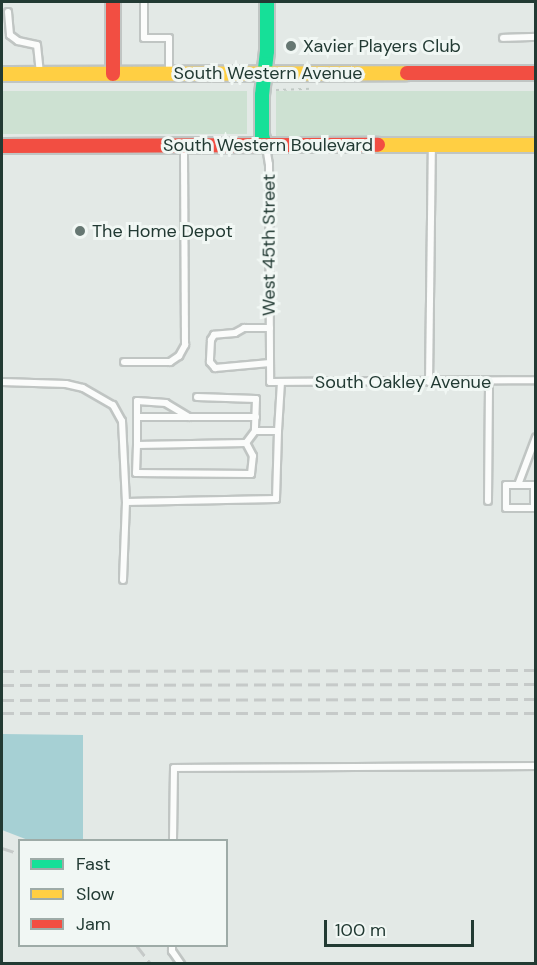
<!DOCTYPE html>
<style>
body{margin:0}
#map{position:relative;width:537px;height:965px;overflow:hidden;background:#e3e9e6;font-family:"DM Sans",sans-serif}
div>[style]{position:absolute}
[style*='--x']{left:calc(var(--x)*1px);top:calc(var(--y)*1px);width:calc(var(--w)*1px);rotate:calc(var(--a)*1deg)}
.green>*{inset:0;background:#cde1d2;transform-origin:0 0}
.water>*{inset:0;background:#a6d0d4}
.path>*{height:1.5px;margin-top:-0.75px;transform-origin:0;background:repeating-linear-gradient(90deg,#c0c9c4 0 3px,transparent 0 7.5px)}
.roads{filter:drop-shadow(2px 0 #c0c5c3) drop-shadow(-2px 0 #c0c5c3) drop-shadow(0 2px #c0c5c3) drop-shadow(0 -2px #c0c5c3)}
.lane>*{height:6px;margin:-3px;padding:0 3px;transform-origin:3px;border-radius:3px;background:#fbfcfb}
.fast>*{height:14px;margin:-7px;padding:0 7px;transform-origin:7px;border-radius:7px;background:#16e098}
.slow>*{height:14px;margin:-7px;padding:0 7px;transform-origin:7px;border-radius:7px;background:#ffcf43}
.jam>*{height:14px;margin:-7px;padding:0 7px;transform-origin:7px;border-radius:7px;background:#f24e42}
.rail>*{height:3px;margin-top:-1.5px;transform-origin:0;background:repeating-linear-gradient(90deg,#c6cac9 0 12px,transparent 0 18px)}
.dots>*{width:16px;height:16px;translate:-50% -50%;box-sizing:border-box;border:3px solid #f1f7f4;border-radius:50%}
span{translate:-50% -50%;white-space:nowrap;text-align:center;line-height:1.15;-webkit-text-stroke:6px #f1f7f4;paint-order:stroke}
.poi-label{font-size:18px;color:#223a33}
.left{translate:0 -50%;text-align:left}
.street-label{font-size:18px;color:#223a33}
.frame{position:absolute;inset:0;border:3px solid #223a33;pointer-events:none}
.legend{position:absolute;left:18px;top:839px;width:210px;height:108px;box-sizing:border-box;background:#f1f7f4;border:2px solid #9eaba7;margin:0;padding:8px 10px;list-style:none;font-size:18px;color:#223a33}
.legend li{display:flex;align-items:center;gap:12px;height:30px}
.legend b{width:30px;border:2px solid #9eaba7}
.scale{position:absolute;left:324px;top:920px;width:150px;height:27px;box-sizing:border-box;border:3px solid #223a33;border-top:0;padding-left:8px;font-size:18px;line-height:21px;white-space:nowrap;color:#223a33;-webkit-text-stroke:4px #f1f7f4;paint-order:stroke}
</style>
<div id="map">
<div class="green">
<div style="left:2px;top:91px;width:245px;height:43px"></div>
<div style="left:276px;top:91px;width:259px;height:46px"></div>
</div>
<div class="water">
<div style="clip-path:polygon(2px 734px,83px 735px,83px 840px,28px 840px,2px 830px)"></div>
</div>
<div class="path">
<div style="--x:276;--y:90;--w:35;--a:-2"></div>
</div>
<div class="roads">
<div class="lane">
<div style="--x:144;--y:2;--w:36;--a:90"></div>
<div style="--x:144;--y:38;--w:25;--a:0"></div>
<div style="--x:169;--y:38;--w:35;--a:90"></div>
<div style="--x:8;--y:12;--w:23;--a:85"></div>
<div style="--x:10;--y:35;--w:10;--a:37"></div>
<div style="--x:18;--y:41;--w:19;--a:12"></div>
<div style="--x:37;--y:45;--w:29;--a:84"></div>
<div style="--x:503;--y:38;--w:33;--a:-2"></div>
<div style="--x:266;--y:146;--w:18;--a:81"></div>
<div style="--x:269;--y:164;--w:218;--a:89.7"></div>
<div style="--x:270;--y:382;--w:266;--a:-0.4"></div>
<div style="--x:270;--y:328;--w:26;--a:180"></div>
<div style="--x:244;--y:328;--w:10;--a:151"></div>
<div style="--x:235;--y:333;--w:21;--a:175"></div>
<div style="--x:214;--y:335;--w:6;--a:121"></div>
<div style="--x:211;--y:340;--w:22;--a:93"></div>
<div style="--x:210;--y:362;--w:8;--a:50"></div>
<div style="--x:215;--y:368;--w:55;--a:-5.2"></div>
<div style="--x:124;--y:362;--w:46;--a:0"></div>
<div style="--x:170;--y:362;--w:11;--a:-34"></div>
<div style="--x:179;--y:356;--w:13;--a:-61"></div>
<div style="--x:185;--y:345;--w:197;--a:-90.3"></div>
<div style="--x:2;--y:382;--w:64;--a:1.8"></div>
<div style="--x:66;--y:384;--w:17;--a:13"></div>
<div style="--x:83;--y:388;--w:34;--a:30"></div>
<div style="--x:113;--y:405;--w:18;--a:61"></div>
<div style="--x:122;--y:421;--w:81;--a:87.2"></div>
<div style="--x:126;--y:502;--w:78;--a:92.2"></div>
<div style="--x:429;--y:382;--w:237;--a:-89.3"></div>
<div style="--x:197;--y:397;--w:59;--a:1.9"></div>
<div style="--x:256;--y:399;--w:32;--a:92"></div>
<div style="--x:255;--y:431;--w:23;--a:0"></div>
<div style="--x:278;--y:431;--w:49;--a:-86.5"></div>
<div style="--x:137;--y:417;--w:28;--a:90"></div>
<div style="--x:137;--y:445;--w:109;--a:-1.1"></div>
<div style="--x:246;--y:443;--w:15;--a:-53"></div>
<div style="--x:189;--y:417;--w:27;--a:-149"></div>
<div style="--x:166;--y:403;--w:29;--a:-176"></div>
<div style="--x:137;--y:401;--w:16;--a:90"></div>
<div style="--x:137;--y:417;--w:119;--a:0"></div>
<div style="--x:137;--y:445;--w:28;--a:92"></div>
<div style="--x:136;--y:473;--w:115;--a:0.5"></div>
<div style="--x:251;--y:474;--w:18;--a:-84"></div>
<div style="--x:253;--y:456;--w:15;--a:-118"></div>
<div style="--x:506;--y:485;--w:28;--a:0"></div>
<div style="--x:534;--y:485;--w:23;--a:90"></div>
<div style="--x:534;--y:508;--w:28;--a:180"></div>
<div style="--x:506;--y:508;--w:23;--a:-90"></div>
<div style="--x:518;--y:485;--w:51;--a:-69.4"></div>
<div style="--x:488;--y:501;--w:120;--a:-89.5"></div>
<div style="--x:126;--y:502;--w:150;--a:-1.1"></div>
<div style="--x:276;--y:499;--w:68;--a:-88.3"></div>
<div style="--x:173;--y:840;--w:72;--a:-89.2"></div>
<div style="--x:174;--y:768;--w:362;--a:-0.3"></div>
<div style="--x:172;--y:946;--w:5;--a:90"></div>
<div style="--x:172;--y:951;--w:16;--a:55"></div>
</div>
<div class="fast">
<div style="--x:265;--y:145;--w:9;--a:-108"></div>
<div style="--x:262;--y:136;--w:41;--a:-90"></div>
<div style="--x:262;--y:95;--w:44;--a:-83.5"></div>
<div style="--x:267;--y:51;--w:49;--a:-90"></div>
</div>
<div class="slow">
<div style="--x:2;--y:74;--w:405;--a:-0.1"></div>
<div style="--x:378;--y:145;--w:158;--a:0"></div>
</div>
<div class="jam">
<div style="--x:113;--y:2;--w:72;--a:90"></div>
<div style="--x:407;--y:73;--w:129;--a:0"></div>
<div style="--x:2;--y:146;--w:376;--a:-0.2"></div>
</div>
</div>
<div class="rail">
<div style="--x:2;--y:671;--w:534;--a:-0.11"></div>
<div style="--x:2;--y:685;--w:534;--a:-0.11"></div>
<div style="--x:2;--y:700;--w:534;--a:-0.11"></div>
<div style="--x:2;--y:713;--w:534;--a:0"></div>
<div style="--x:2;--y:848;--w:19;--a:18"></div>
<div style="--x:137;--y:946;--w:23;--a:52"></div>
</div>
<div class="dots">
<div style="left:291px;top:46px;background:#667772"></div>
<div style="left:80px;top:231px;background:#667772"></div>
</div>
<div class="poi-label">
<span class="left" style="left:303px;top:46px">Xavier Players Club</span>
<span class="left" style="left:92px;top:231px">The Home Depot</span>
</div>
<div class="street-label">
<span style="left:268px;top:73px">South Western Avenue</span>
<span style="left:268px;top:145px">South Western Boulevard</span>
<span style="left:269px;top:245px;rotate:-90deg">West 45th Street</span>
<span style="left:403px;top:382px">South Oakley Avenue</span>
</div>
<div class="frame"></div>
<ul class="legend">
<li><b style="height:8px;background:#16e098"></b>Fast</li>
<li><b style="height:8px;background:#ffcf43"></b>Slow</li>
<li><b style="height:8px;background:#f24e42"></b>Jam</li>
</ul>
<div class="scale">100 m</div>
</div>
